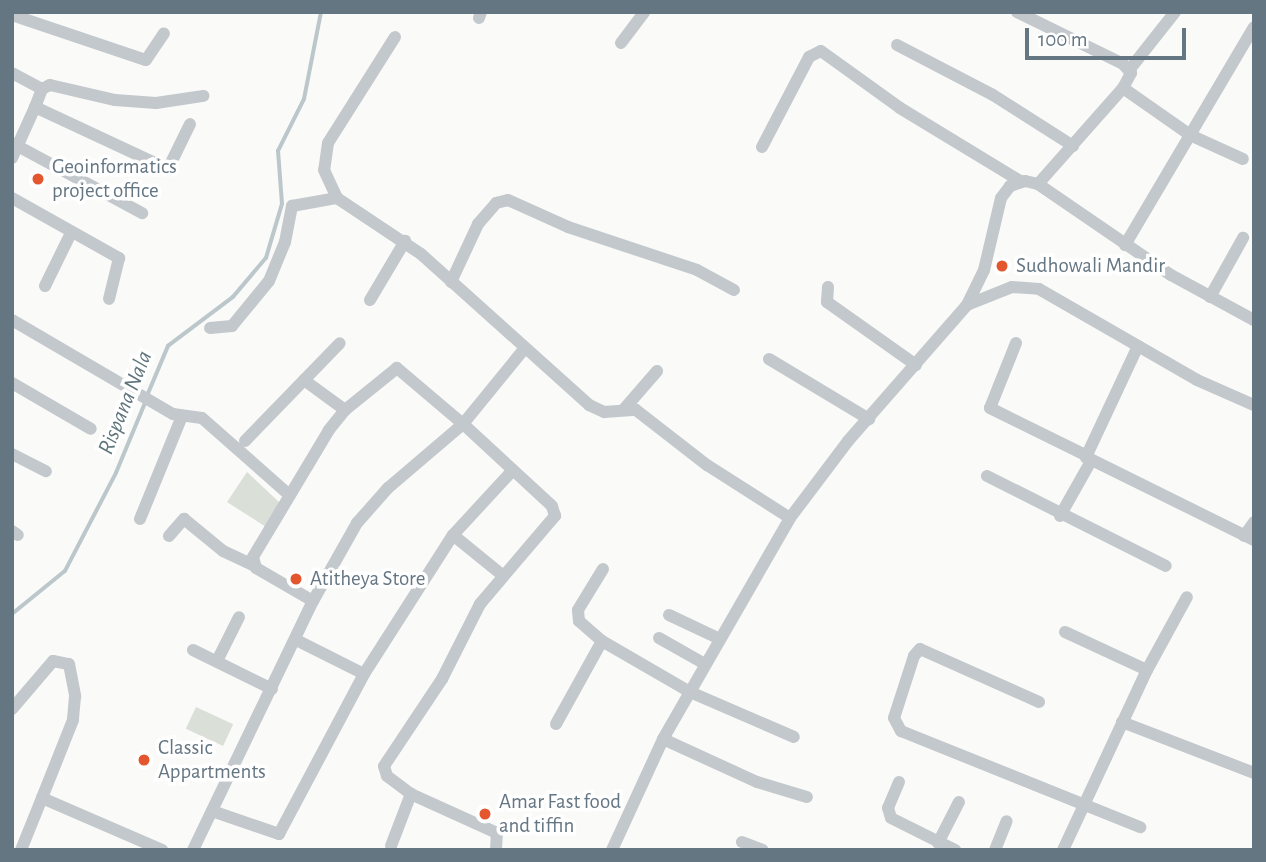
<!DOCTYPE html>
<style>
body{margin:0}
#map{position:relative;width:1266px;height:862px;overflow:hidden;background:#fafaf8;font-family:"Alegreya Sans",sans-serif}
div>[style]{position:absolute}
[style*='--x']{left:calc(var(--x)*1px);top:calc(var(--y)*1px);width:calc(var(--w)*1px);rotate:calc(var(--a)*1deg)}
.green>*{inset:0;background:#dadfd7;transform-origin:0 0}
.stream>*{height:3.5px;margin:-1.75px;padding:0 1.75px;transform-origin:1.75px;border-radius:1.75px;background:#bbc7cb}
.minor>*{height:12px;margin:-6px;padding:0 6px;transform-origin:6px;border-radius:6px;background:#c3c8cc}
.dots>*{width:19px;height:19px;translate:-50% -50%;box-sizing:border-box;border:4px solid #fff;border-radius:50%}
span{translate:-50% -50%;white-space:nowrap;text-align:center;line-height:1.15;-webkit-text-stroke:7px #fff;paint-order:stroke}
.poi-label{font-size:21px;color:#657683}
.left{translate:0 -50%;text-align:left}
.water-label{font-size:23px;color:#60757c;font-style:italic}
.frame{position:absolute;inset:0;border:14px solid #657683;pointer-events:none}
.scale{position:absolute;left:1025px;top:28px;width:161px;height:32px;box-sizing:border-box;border:4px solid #657683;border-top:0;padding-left:9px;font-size:21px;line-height:24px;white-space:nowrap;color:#657683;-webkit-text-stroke:5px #fff;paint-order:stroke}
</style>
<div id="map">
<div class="green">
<div style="clip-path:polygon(247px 472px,280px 503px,266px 527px,227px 502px)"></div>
<div style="left:196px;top:707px;width:41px;height:24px;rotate:25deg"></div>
</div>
<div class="stream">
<div style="--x:147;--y:396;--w:54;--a:-67.2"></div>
<div style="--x:168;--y:346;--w:81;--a:-37"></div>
<div style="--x:233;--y:297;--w:51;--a:-49.8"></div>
<div style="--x:266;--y:258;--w:56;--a:-73.5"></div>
<div style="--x:282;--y:204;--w:53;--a:-94.3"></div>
<div style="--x:278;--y:151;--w:58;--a:-63.4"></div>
<div style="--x:304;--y:99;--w:89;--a:-78.9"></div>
<div style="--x:12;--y:614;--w:68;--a:-39.1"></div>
<div style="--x:65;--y:571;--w:110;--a:-62.5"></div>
<div style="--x:116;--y:473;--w:76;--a:-67.5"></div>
</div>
<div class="minor">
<div style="--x:1017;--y:12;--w:118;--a:26.1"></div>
<div style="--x:1123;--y:64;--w:12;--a:48"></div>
<div style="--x:1131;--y:73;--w:17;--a:118"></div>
<div style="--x:1123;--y:88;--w:128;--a:131.5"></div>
<div style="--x:12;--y:15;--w:141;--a:18.6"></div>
<div style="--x:146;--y:60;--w:32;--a:-56"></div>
<div style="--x:479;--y:18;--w:6;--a:-72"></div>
<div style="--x:395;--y:37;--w:125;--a:122.3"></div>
<div style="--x:328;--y:143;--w:27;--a:98"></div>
<div style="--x:324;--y:170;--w:31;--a:65"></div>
<div style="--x:337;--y:198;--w:101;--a:33.7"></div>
<div style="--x:421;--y:254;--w:226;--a:41.9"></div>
<div style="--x:589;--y:405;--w:17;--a:25"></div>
<div style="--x:604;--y:412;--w:32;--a:-4"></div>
<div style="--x:636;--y:410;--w:90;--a:37.8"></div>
<div style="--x:707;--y:465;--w:98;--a:32.6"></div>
<div style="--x:621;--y:43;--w:39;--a:-53"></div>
<div style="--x:897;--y:45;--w:108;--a:27.5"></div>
<div style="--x:993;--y:95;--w:95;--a:32.5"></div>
<div style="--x:1130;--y:69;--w:73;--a:-51.7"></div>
<div style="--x:12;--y:73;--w:34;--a:28"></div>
<div style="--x:42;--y:89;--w:9;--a:-27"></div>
<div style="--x:50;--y:85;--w:67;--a:13"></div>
<div style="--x:115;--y:100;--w:41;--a:4.2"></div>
<div style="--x:156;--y:103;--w:48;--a:-8.5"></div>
<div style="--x:1123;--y:88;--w:82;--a:35"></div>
<div style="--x:1190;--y:135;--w:58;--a:24.4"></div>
<div style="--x:42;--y:89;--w:19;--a:111"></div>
<div style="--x:35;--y:107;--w:147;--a:25"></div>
<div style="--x:168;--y:169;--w:50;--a:-63.9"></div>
<div style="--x:12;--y:143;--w:148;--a:28.3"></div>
<div style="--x:762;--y:147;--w:102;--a:-62.4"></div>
<div style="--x:809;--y:57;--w:13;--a:-27"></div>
<div style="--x:821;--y:51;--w:97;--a:35.8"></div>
<div style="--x:900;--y:108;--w:140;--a:31.3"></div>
<div style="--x:12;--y:158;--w:56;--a:-65.7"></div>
<div style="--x:12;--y:198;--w:123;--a:29.3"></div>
<div style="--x:119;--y:258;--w:42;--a:103.7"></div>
<div style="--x:1125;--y:245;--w:253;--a:-59.4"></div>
<div style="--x:451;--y:282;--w:64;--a:-65"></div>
<div style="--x:478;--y:224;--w:28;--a:-49"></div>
<div style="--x:496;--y:203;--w:12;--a:-14"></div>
<div style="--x:508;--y:200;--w:66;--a:24.2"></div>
<div style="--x:568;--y:227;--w:136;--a:18.4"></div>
<div style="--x:697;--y:270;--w:42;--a:28.4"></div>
<div style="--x:45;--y:286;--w:59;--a:-63.9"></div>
<div style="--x:828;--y:287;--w:15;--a:94"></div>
<div style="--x:827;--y:302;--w:109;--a:35.3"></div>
<div style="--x:1210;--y:297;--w:68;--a:-60.8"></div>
<div style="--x:370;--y:300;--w:69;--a:-59.3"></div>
<div style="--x:967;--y:305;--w:48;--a:-21.8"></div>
<div style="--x:1012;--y:287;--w:27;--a:4"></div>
<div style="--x:1039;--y:289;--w:182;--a:29.9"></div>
<div style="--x:1197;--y:380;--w:62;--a:23.7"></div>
<div style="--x:12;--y:320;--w:186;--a:30.3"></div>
<div style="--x:173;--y:414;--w:29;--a:8"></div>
<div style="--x:202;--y:418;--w:113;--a:41.4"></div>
<div style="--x:210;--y:328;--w:22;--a:-5"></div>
<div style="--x:232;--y:326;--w:58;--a:-50.6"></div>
<div style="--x:269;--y:281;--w:42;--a:-67.7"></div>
<div style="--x:285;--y:242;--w:37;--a:-79"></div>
<div style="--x:292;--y:206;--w:46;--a:-10.1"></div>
<div style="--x:1016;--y:343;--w:70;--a:111.8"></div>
<div style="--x:990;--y:408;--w:106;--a:26.3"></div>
<div style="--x:1138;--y:346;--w:123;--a:115.1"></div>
<div style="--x:1086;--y:457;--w:187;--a:26.3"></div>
<div style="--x:769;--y:359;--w:117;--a:31"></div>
<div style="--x:304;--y:380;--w:51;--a:36.2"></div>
<div style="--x:12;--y:383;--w:91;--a:30.2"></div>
<div style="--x:625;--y:408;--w:49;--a:-49.1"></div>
<div style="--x:245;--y:441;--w:136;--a:-45.9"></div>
<div style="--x:12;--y:454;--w:38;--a:27"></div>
<div style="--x:987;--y:476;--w:200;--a:26.7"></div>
<div style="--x:1060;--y:516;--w:63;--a:-60.6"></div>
<div style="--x:140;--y:519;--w:111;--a:-67.8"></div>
<div style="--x:12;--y:531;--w:7;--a:34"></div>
<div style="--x:453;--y:535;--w:62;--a:39.1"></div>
<div style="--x:169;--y:536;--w:23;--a:-49"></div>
<div style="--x:184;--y:519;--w:50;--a:39.4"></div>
<div style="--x:223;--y:551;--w:33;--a:25"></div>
<div style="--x:1244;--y:536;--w:17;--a:-54"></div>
<div style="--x:603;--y:569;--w:48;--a:121.4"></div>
<div style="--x:578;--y:610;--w:11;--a:85"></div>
<div style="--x:579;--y:621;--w:30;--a:41"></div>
<div style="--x:602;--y:641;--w:102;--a:30.1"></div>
<div style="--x:690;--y:692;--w:113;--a:23.4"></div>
<div style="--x:669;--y:615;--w:56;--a:25.2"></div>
<div style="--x:1065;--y:632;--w:90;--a:24.9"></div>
<div style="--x:659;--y:638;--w:53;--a:29.5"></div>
<div style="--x:193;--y:650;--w:88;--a:26.3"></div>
<div style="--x:217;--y:661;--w:49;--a:-63.4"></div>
<div style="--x:364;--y:674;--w:165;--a:-57.4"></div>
<div style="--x:453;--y:535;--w:88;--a:-47.3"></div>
<div style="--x:1039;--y:702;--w:130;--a:-156"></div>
<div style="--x:920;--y:649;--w:9;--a:131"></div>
<div style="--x:914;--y:656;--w:65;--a:107.9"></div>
<div style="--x:894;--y:718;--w:15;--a:62"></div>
<div style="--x:901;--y:731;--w:258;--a:21.9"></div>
<div style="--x:12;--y:709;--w:63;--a:-49.5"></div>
<div style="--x:53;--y:661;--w:16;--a:11"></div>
<div style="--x:69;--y:664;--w:33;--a:79"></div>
<div style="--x:75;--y:696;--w:24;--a:95"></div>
<div style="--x:73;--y:720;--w:84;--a:111.7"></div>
<div style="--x:42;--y:798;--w:131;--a:23.4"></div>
<div style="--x:1122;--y:722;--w:142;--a:21.1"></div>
<div style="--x:556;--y:724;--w:95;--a:-61"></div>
<div style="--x:663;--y:739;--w:103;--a:24.6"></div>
<div style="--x:757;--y:782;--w:52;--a:16.7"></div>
<div style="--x:899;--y:782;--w:28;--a:113"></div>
<div style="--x:888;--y:808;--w:10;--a:73"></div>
<div style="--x:891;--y:818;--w:72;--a:26.6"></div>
<div style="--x:212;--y:811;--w:71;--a:18.9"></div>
<div style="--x:279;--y:834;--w:181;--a:-62"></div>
<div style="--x:364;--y:674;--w:76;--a:-153.4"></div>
<div style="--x:742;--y:842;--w:22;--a:21"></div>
<div style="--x:938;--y:843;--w:46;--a:-62.9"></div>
<div style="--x:391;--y:846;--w:56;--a:-69"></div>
<div style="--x:21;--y:850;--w:56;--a:-68"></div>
<div style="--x:193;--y:850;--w:276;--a:-64.3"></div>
<div style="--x:313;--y:601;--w:90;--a:-60.6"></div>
<div style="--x:357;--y:523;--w:47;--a:-48.5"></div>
<div style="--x:388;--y:488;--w:99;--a:-40.5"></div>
<div style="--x:463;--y:424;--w:87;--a:-139.7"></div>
<div style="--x:397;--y:368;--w:67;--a:141.1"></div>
<div style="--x:345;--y:410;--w:26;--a:129"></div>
<div style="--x:329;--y:430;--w:148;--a:120.9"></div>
<div style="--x:253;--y:557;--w:11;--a:75"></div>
<div style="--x:256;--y:568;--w:66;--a:30.1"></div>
<div style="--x:496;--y:850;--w:17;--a:-87"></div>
<div style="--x:497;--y:833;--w:94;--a:-155.6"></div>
<div style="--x:411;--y:794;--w:30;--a:-143"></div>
<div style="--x:387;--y:776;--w:10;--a:-107"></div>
<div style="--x:384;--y:766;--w:105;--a:-56.3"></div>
<div style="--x:442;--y:679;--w:84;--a:-63.1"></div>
<div style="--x:480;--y:604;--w:116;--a:-49.6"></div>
<div style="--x:555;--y:516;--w:10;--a:-107"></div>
<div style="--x:552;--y:506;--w:121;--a:-137.3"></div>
<div style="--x:463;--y:424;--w:98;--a:-50.8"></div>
<div style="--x:612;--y:850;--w:122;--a:-65.3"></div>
<div style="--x:663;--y:739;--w:255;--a:-60.1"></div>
<div style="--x:790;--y:518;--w:96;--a:-53"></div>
<div style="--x:848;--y:441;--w:181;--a:-48.8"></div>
<div style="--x:967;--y:305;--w:39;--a:-64"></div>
<div style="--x:984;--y:270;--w:74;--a:-76.7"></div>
<div style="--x:1001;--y:198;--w:15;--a:-53"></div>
<div style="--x:1010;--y:186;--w:16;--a:-18"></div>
<div style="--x:1025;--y:181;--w:13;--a:13"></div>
<div style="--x:1038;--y:184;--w:161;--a:34.4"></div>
<div style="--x:1171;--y:275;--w:94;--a:28.5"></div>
<div style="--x:995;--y:850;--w:31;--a:-68"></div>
<div style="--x:1063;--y:850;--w:199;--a:-65"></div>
<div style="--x:1147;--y:670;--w:83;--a:-61.3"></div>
</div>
<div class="dots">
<div style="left:38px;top:179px;background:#e4572e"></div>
<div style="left:1002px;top:266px;background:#e4572e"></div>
<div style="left:296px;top:579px;background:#e4572e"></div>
<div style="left:144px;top:760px;background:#e4572e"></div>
<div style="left:485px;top:814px;background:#e4572e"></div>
</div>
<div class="poi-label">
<span class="left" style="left:52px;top:179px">Geoinformatics<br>project office</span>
<span class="left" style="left:1016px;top:266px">Sudhowali Mandir</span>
<span class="left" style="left:310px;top:579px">Atitheya Store</span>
<span class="left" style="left:158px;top:760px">Classic<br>Appartments</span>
<span class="left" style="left:499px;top:814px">Amar Fast food<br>and tiffin</span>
</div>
<div class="water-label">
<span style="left:126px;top:403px;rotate:-68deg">Rispana Nala</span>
</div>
<div class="frame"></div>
<div class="scale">100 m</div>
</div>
